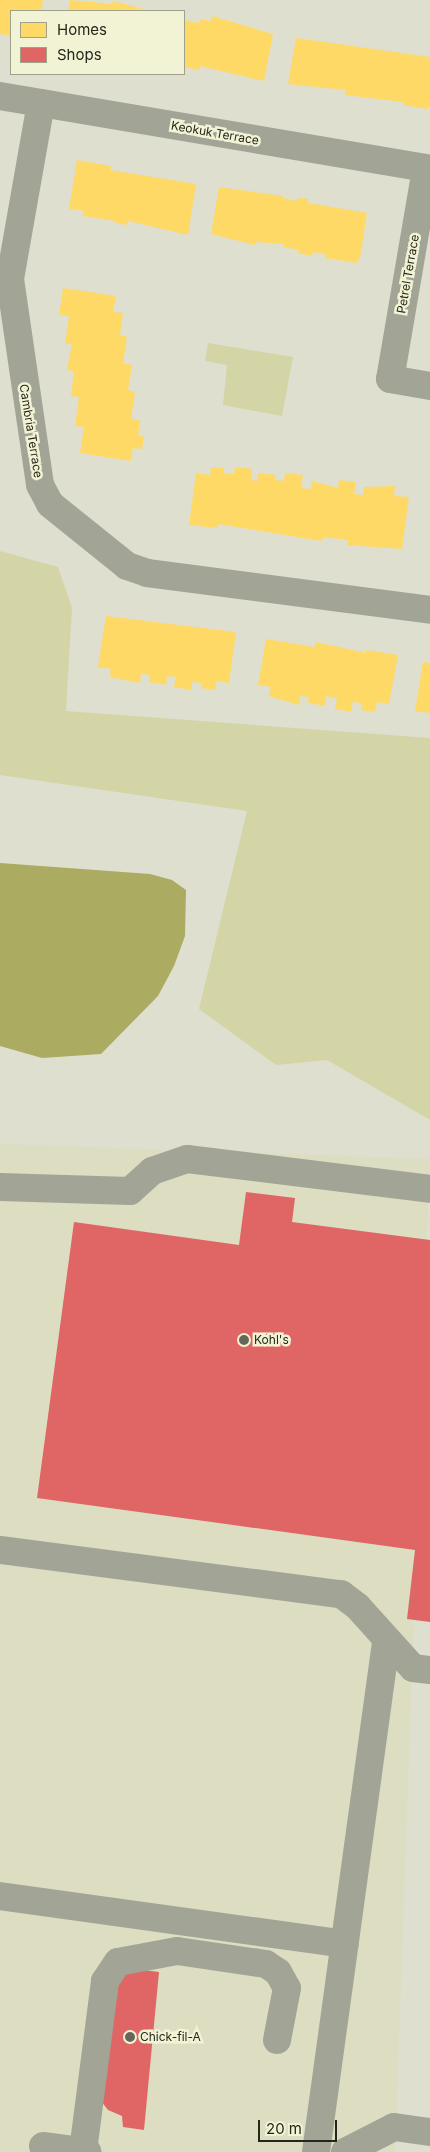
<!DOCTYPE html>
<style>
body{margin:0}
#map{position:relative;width:430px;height:2152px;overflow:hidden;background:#dedfcf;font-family:Inter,sans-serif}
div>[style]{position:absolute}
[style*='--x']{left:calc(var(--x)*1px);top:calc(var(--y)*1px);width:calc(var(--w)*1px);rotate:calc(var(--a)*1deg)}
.built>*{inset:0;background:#dcddc1;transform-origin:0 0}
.green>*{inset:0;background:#d4d5a6}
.water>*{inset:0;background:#acab62}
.homes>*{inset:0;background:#ffd966}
.shops>*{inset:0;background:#e06666}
.minor>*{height:28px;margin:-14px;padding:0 14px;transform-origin:14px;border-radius:14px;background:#a2a495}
.dots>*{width:14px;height:14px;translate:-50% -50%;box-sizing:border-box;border:2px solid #f2f3d5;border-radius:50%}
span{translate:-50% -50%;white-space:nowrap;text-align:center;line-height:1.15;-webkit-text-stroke:5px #f2f3d5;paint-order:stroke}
.street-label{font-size:12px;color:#25261b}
.poi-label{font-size:12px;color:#25261b}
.left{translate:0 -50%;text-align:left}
.legend{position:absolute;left:10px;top:10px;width:175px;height:65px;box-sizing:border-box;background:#f2f3d5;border:1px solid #a0a18b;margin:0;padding:6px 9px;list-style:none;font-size:15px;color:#25261b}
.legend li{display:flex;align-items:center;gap:10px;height:25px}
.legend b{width:25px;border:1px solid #a0a18b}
.scale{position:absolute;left:258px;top:2120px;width:79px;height:22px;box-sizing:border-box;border:2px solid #25261b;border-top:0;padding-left:6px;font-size:15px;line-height:18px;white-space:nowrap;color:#25261b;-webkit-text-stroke:4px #f2f3d5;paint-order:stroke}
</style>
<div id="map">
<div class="built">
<div style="left:0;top:1144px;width:430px;height:1008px;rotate:2deg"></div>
</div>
<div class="green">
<div style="clip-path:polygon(208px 343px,293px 357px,282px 416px,223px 405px,227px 365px,205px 361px)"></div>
<div style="clip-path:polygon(0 551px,58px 567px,72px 608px,66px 711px,430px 738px,430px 1120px,327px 1060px,276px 1065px,199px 1009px,247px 811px,0 775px)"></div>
</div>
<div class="water">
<div style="clip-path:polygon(0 863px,150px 874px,172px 880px,186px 890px,185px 936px,174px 966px,158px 996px,101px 1054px,42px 1058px,0 1046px)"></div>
</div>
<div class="homes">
<div style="clip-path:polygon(0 0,43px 0,41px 11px,11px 11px,11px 36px,0 34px)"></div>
<div style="clip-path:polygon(70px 0,112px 4px,113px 1px,144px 9px,68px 11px)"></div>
<div style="clip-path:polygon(184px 14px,185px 20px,199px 23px,200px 19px,211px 21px,212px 16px,273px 34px,264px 81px,200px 66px,200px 70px,184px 67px)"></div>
<div style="clip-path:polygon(296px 38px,430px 57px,430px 105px,427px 109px,404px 105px,404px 102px,345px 95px,346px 90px,288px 84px)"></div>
<div style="clip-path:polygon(77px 160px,111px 166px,110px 170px,196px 184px,188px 235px,128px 221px,128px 225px,115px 223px,115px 221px,83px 216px,84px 211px,69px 209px)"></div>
<div style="clip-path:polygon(219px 187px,283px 196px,282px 198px,297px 201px,298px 198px,309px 199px,308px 203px,367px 213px,360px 258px,356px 263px,325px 258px,326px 254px,313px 252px,312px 256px,298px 253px,299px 250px,284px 247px,284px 244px,256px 242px,255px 245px,211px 234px)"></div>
<div style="clip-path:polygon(63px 288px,116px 296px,113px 312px,123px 313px,120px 335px,127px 337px,123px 363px,132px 365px,128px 390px,135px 392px,131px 419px,140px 420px,138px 436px,144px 436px,142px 449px,133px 448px,131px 461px,80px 453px,84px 427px,75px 426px,79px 397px,71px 396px,74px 371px,67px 370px,72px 344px,65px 343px,69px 316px,59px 315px)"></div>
<div style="clip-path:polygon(211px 467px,224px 468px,223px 473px,234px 474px,235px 467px,252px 469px,251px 480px,257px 481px,258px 473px,276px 475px,275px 480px,284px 481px,285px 473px,303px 475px,301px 488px,311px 489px,312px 481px,338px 488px,339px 480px,356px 482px,354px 494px,363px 495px,364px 487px,395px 486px,394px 496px,409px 497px,402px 549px,347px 545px,348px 540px,323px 537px,322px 541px,218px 524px,217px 528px,189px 525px,196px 473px,210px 475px)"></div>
<div style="clip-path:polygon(106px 616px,236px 632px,229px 683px,216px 681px,215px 690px,201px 688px,202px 683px,192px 682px,191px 690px,174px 687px,176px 677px,167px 676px,166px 685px,149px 682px,150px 675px,141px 673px,140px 683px,110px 677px,111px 669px,98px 667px)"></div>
<div style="clip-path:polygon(266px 639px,315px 647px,316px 642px,366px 653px,366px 650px,398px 655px,389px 704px,377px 702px,375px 712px,361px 710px,362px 704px,353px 701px,351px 712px,335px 709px,337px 698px,326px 696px,325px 706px,308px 703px,309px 697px,300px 696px,299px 705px,269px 696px,271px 687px,258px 685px)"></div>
<div style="clip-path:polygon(423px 662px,430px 663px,430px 713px,415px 711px)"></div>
</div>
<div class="shops">
<div style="clip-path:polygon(246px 1192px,295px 1198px,292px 1222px,430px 1240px,430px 1622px,407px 1619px,415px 1550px,37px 1498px,74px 1222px,239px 1245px)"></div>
<div style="clip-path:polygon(121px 1967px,159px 1972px,144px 2130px,123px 2127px,122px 2116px,108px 2110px,101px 2101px)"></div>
</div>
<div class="minor">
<div style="--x:0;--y:96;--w:436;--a:9.6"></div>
<div style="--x:41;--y:103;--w:179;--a:100"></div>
<div style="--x:10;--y:279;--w:208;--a:81.7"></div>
<div style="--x:40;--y:485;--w:21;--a:62"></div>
<div style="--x:50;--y:504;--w:99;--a:38.8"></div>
<div style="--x:127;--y:566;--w:21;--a:19"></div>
<div style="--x:147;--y:573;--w:285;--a:7.4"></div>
<div style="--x:426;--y:169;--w:213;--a:99.7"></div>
<div style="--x:390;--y:379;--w:41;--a:9.9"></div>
<div style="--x:0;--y:1187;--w:130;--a:1.8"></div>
<div style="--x:130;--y:1191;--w:30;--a:-42"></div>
<div style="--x:152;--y:1171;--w:37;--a:-19"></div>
<div style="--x:187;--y:1159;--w:245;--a:7"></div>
<div style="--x:0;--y:1550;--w:344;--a:7.4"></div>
<div style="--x:341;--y:1594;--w:21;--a:37"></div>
<div style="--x:358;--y:1607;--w:82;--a:48"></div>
<div style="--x:413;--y:1668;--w:17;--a:7"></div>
<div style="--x:0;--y:1896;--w:348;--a:7.9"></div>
<div style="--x:43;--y:2146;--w:45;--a:7.6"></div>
<div style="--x:83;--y:2151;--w:171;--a:-82.6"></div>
<div style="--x:105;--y:1981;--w:23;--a:-56"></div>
<div style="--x:118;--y:1962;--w:60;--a:-10.6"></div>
<div style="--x:177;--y:1951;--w:90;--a:8.3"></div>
<div style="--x:266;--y:1964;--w:14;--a:34"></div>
<div style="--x:278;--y:1972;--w:18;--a:61"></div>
<div style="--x:287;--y:1988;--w:53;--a:100.9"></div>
<div style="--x:316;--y:2152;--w:515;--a:-82.18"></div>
<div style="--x:345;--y:2152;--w:55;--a:-27"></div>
<div style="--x:394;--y:2127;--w:36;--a:8"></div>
</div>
<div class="dots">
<div style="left:244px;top:1340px;background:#66675a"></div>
<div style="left:130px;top:2037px;background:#66675a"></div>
</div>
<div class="street-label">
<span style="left:215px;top:133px;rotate:10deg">Keokuk Terrace</span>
<span style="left:408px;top:274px;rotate:-80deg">Petrel Terrace</span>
<span style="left:31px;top:431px;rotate:81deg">Cambria Terrace</span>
</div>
<div class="poi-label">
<span class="left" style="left:254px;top:1340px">Kohl's</span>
<span class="left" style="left:140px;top:2037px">Chick-fil-A</span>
</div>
<ul class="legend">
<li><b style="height:14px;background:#ffd966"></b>Homes</li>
<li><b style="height:14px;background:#e06666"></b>Shops</li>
</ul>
<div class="scale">20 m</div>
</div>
